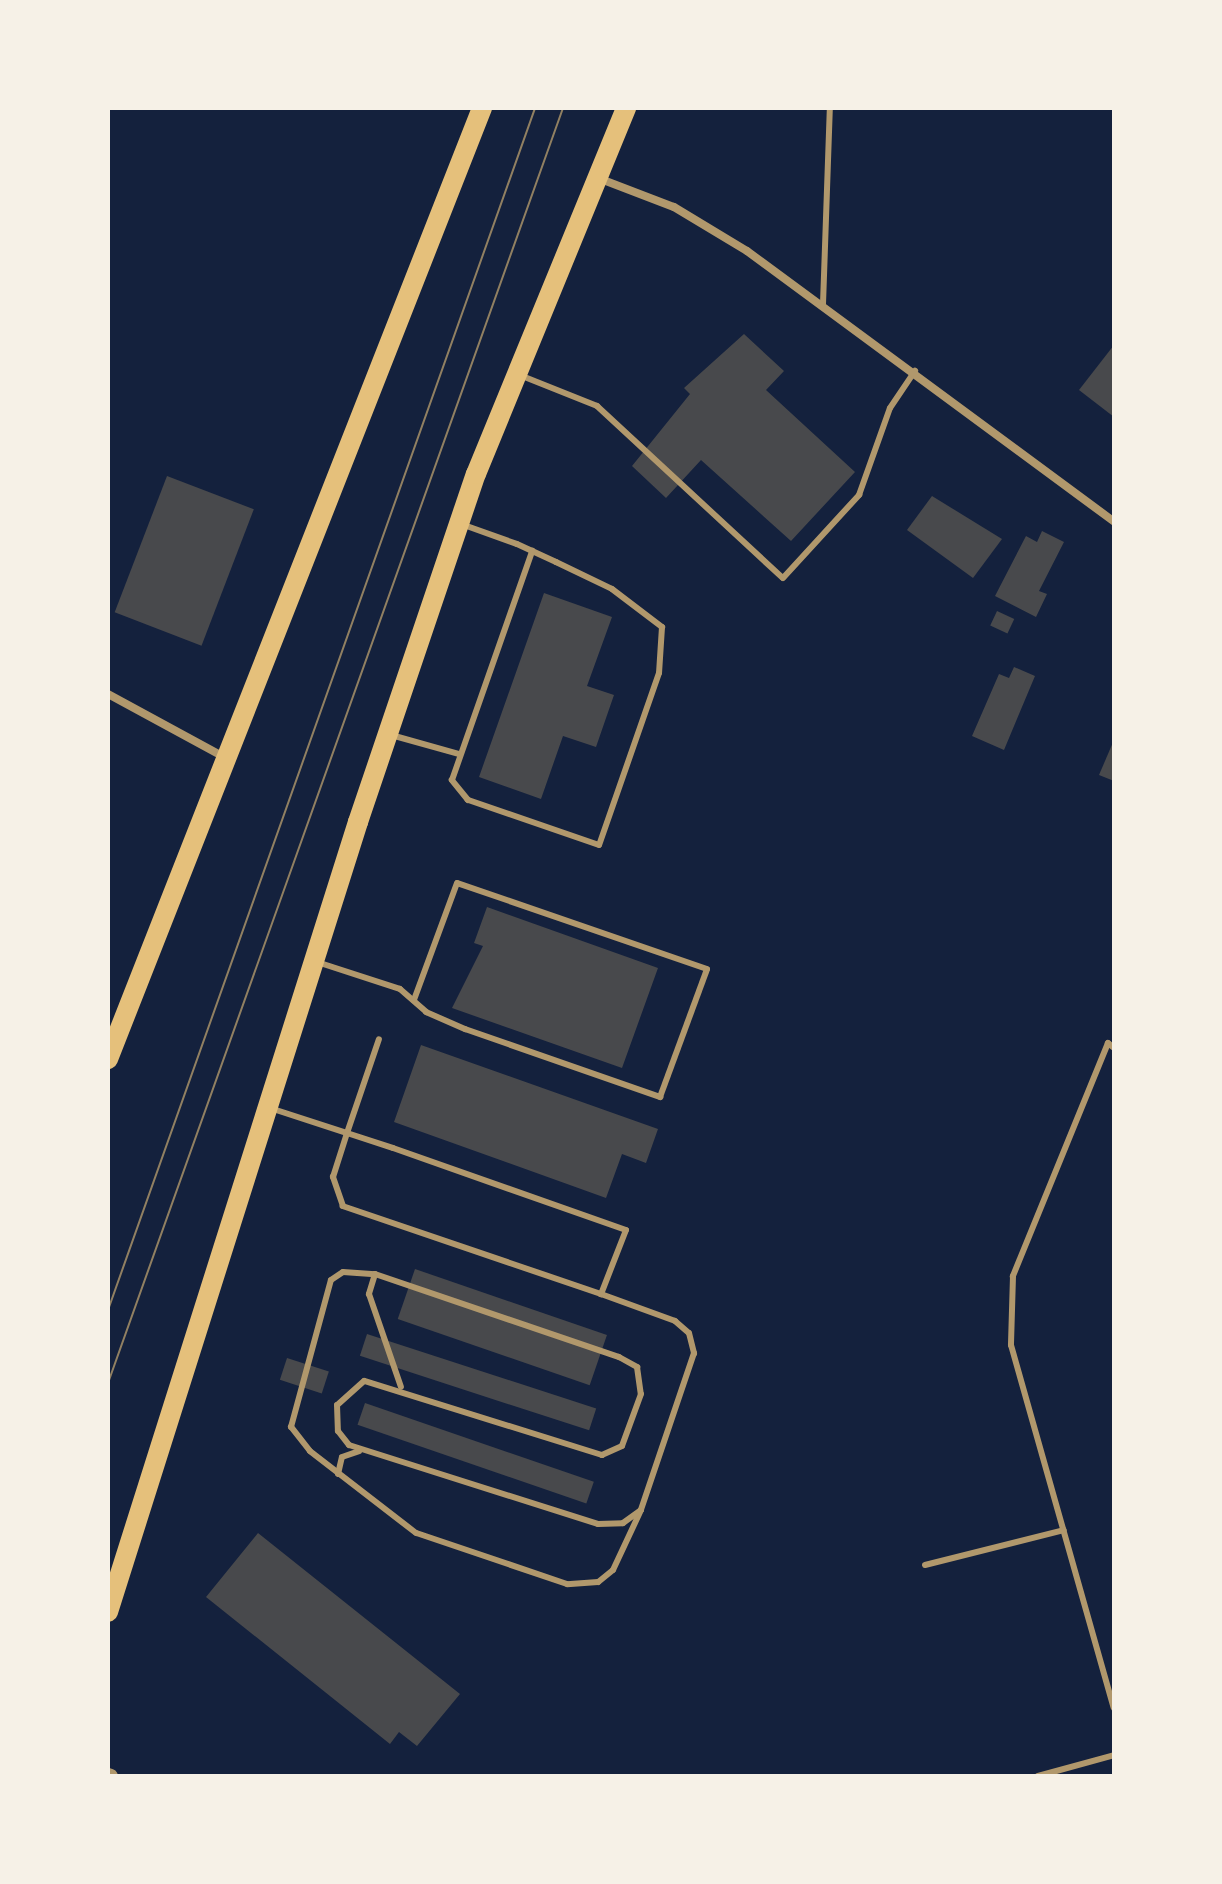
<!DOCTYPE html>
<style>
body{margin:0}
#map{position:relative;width:1222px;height:1884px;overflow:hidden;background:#14213d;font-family:Ubuntu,sans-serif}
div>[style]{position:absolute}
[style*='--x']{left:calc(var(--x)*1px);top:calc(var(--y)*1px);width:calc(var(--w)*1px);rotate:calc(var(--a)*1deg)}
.building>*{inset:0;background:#48494c;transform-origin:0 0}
.service>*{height:6px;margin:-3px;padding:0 3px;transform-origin:3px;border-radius:3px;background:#b1986c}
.minor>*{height:8px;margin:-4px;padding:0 4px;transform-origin:4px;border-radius:4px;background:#b1986c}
.tertiary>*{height:14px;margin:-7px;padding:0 7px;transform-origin:7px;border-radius:7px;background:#b1986c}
.primary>*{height:20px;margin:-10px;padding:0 10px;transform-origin:10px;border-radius:10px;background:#e5c07b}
.tram>*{height:2px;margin:-1px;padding:0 1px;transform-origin:1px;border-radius:1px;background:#918062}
span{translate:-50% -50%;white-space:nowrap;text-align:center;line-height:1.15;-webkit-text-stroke:7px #f6f1e7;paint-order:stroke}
.frame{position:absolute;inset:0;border:110px solid #f6f1e7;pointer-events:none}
</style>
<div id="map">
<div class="building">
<div style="clip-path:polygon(744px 334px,784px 371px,766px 390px,855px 472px,791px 541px,701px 460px,666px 498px,632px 466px,690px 394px,684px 388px)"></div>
<div style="clip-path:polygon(1114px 345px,1114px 417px,1079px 390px)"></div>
<div style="left:167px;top:476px;width:93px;height:146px;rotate:21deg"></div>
<div style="clip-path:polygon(932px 496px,1002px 539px,973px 578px,907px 530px)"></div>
<div style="clip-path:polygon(1042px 531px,1064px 542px,1039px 591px,1047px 594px,1036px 617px,995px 596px,1026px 536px,1037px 542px)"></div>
<div style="clip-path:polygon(544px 593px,612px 617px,587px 686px,614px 695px,596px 747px,563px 736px,541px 799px,479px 777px)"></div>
<div style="left:997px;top:611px;width:19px;height:16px;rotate:25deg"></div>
<div style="clip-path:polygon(1014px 667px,1035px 676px,1004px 750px,972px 736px,999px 674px,1009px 678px)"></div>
<div style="clip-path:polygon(1114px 740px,1114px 781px,1099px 775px)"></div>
<div style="clip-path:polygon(487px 907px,658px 968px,622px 1068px,452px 1008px,483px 946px,474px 943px)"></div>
<div style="clip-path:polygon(421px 1045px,658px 1129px,646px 1163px,622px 1154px,606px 1198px,394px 1122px)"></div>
<div style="left:415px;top:1269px;width:203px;height:53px;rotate:19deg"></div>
<div style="left:367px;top:1334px;width:241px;height:23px;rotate:18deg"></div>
<div style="left:287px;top:1358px;width:44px;height:23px;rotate:18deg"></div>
<div style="left:365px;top:1403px;width:242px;height:23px;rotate:19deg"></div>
<div style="clip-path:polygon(258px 1533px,460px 1694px,417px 1746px,399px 1732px,390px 1744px,206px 1597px)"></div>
</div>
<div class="service">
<div style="--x:823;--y:304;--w:196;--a:-88"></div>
<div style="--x:522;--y:376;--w:81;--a:21.8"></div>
<div style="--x:597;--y:406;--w:253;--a:42.8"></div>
<div style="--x:783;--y:578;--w:113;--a:-47.5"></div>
<div style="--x:859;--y:495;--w:92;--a:-70.4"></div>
<div style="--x:890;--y:408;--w:45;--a:-56"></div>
<div style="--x:461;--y:524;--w:59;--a:19.7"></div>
<div style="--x:517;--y:544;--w:43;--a:24.8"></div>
<div style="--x:556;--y:562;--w:62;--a:25.7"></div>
<div style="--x:612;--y:589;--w:63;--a:37.2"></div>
<div style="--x:662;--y:627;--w:46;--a:93.7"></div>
<div style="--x:659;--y:673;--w:182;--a:109.2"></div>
<div style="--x:599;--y:845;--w:139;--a:-161"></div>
<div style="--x:468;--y:800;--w:26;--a:-129"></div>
<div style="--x:452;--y:780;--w:243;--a:-70.7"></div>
<div style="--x:391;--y:735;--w:71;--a:15.6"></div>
<div style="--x:317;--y:962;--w:87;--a:18"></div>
<div style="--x:400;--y:989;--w:35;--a:41"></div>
<div style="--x:426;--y:1012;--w:43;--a:23.6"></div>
<div style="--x:465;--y:1029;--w:207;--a:19.2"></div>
<div style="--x:660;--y:1097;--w:136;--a:-69.8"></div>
<div style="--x:707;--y:969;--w:264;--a:-161"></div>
<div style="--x:457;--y:883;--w:125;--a:110.2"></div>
<div style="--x:1114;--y:1048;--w:8;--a:-140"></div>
<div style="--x:1108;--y:1043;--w:252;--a:112.2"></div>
<div style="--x:1013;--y:1276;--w:69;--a:91.7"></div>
<div style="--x:1011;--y:1345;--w:377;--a:74.2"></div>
<div style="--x:273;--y:1109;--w:78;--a:18"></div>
<div style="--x:347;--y:1133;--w:48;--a:18.1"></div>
<div style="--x:393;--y:1148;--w:247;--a:19.4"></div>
<div style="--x:626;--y:1230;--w:69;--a:111.3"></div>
<div style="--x:601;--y:1294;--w:273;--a:-161.2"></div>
<div style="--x:343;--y:1206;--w:31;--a:-109"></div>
<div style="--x:333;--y:1177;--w:46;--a:-72.3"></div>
<div style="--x:347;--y:1133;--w:99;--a:-71.2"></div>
<div style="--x:375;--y:1274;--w:21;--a:107"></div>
<div style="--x:369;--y:1294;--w:98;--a:71"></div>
<div style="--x:601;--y:1294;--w:79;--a:20"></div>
<div style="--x:675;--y:1321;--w:18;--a:41"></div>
<div style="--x:689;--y:1333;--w:21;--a:76"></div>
<div style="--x:694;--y:1353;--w:166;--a:108.7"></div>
<div style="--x:641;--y:1510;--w:66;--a:115"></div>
<div style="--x:613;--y:1570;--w:19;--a:141"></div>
<div style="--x:598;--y:1582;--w:31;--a:176"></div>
<div style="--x:567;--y:1584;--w:159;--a:-161.3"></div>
<div style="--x:416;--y:1533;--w:134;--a:-142.3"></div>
<div style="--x:310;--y:1451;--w:31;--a:-128"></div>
<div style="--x:291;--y:1427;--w:152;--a:-74.8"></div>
<div style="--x:331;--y:1280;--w:14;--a:-34"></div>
<div style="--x:343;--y:1272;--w:32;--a:4"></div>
<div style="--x:375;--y:1274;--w:258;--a:18.8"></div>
<div style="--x:619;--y:1357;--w:21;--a:29"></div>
<div style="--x:637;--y:1367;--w:27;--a:82"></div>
<div style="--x:641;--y:1394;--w:55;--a:110.1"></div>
<div style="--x:622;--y:1446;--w:22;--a:156"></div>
<div style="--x:602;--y:1455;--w:249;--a:-162.7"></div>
<div style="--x:364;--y:1381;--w:36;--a:138"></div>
<div style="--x:337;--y:1405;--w:26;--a:88"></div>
<div style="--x:338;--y:1431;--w:18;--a:52"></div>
<div style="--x:349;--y:1445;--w:261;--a:17.6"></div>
<div style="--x:598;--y:1524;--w:25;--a:-2"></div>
<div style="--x:623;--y:1523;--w:22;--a:-36"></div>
<div style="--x:338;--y:1474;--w:17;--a:-77"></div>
<div style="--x:342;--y:1457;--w:18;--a:-19"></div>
<div style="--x:925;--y:1565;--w:143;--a:-14.1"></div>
<div style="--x:1038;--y:1776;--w:79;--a:-15.4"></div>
</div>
<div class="minor">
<div style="--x:598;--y:178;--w:81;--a:20.9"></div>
<div style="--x:674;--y:207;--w:85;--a:31.1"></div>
<div style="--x:747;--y:251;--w:456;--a:36.4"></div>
<div style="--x:108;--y:694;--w:132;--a:28.5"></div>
</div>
<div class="tertiary">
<div style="--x:108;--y:1775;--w:3;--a:18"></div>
</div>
<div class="primary">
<div style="--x:108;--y:1059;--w:1022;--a:-68.53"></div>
<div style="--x:108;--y:1612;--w:829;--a:-72.44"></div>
<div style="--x:358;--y:822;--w:367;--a:-71.3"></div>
<div style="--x:476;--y:474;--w:396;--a:-67.7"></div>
</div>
<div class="tram">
<div style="--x:108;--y:1310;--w:1276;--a:-70.44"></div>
<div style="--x:108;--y:1383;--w:1354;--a:-70.36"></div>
</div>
<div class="frame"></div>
</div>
